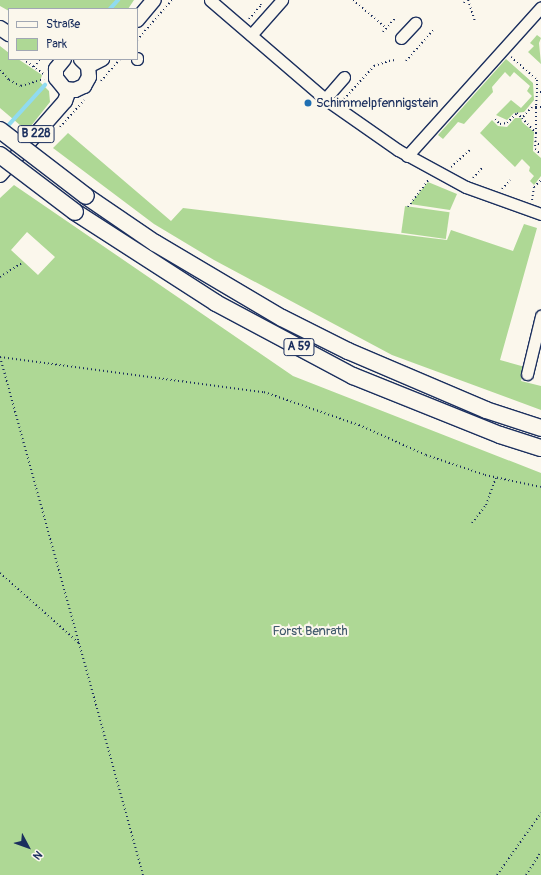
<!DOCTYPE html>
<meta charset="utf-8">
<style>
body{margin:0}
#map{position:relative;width:541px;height:875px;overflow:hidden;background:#fbf7ec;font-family:Pangolin,sans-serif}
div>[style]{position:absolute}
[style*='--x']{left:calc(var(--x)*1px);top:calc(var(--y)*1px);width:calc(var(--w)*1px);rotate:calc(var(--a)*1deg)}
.green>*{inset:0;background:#aed895;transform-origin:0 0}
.stream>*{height:3.5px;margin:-1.75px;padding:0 1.75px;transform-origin:1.75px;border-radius:1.75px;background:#90dbf0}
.path>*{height:2px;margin-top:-1px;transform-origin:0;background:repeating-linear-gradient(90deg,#1b2f5e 0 1px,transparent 0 4px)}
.roads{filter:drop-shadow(1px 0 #1b2f5e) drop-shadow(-1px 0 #1b2f5e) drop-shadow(0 1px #1b2f5e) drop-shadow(0 -1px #1b2f5e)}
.minor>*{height:11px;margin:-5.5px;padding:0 5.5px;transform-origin:5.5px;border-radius:5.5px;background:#fbf7ec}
.major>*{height:14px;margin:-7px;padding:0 7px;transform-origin:7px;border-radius:7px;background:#fbf7ec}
.highway>*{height:16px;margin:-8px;padding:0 8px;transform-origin:8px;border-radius:8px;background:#fbf7ec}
.bridges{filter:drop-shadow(1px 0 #1b2f5e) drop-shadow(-1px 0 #1b2f5e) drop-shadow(0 1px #1b2f5e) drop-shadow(0 -1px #1b2f5e)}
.highway-bridge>*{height:16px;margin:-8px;padding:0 8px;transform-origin:8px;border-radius:8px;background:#fbf7ec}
.dots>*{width:11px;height:11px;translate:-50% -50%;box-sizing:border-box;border:2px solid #fbf7ec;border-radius:50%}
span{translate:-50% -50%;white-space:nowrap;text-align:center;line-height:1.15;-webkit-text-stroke:4px #fbf7ec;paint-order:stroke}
.shield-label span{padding:1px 3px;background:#fbf7ec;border:1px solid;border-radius:3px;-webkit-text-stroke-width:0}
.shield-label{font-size:12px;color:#1b2f5e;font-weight:700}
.poi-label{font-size:13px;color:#1b2f5e}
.left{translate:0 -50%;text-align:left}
.park-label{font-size:13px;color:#40596c}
.legend{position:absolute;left:8px;top:8px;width:130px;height:52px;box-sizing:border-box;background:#fbf7ec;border:1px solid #a1a7b3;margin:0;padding:5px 7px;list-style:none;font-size:12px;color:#1b2f5e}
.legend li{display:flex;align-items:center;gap:8px;height:20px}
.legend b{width:20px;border:1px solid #a1a7b3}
.north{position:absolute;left:8px;top:827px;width:40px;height:40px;-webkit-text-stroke:3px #fbf7ec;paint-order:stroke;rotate:131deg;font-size:11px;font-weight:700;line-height:16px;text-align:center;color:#1b2f5e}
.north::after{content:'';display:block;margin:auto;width:14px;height:18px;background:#1b2f5e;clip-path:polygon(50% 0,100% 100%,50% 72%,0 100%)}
</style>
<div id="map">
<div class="green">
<div style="clip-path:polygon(0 0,134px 0,128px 9px,9px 9px,9px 11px,0 6px)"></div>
<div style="clip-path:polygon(537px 35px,541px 38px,539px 43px,541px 64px,528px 52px,534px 46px,530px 43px)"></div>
<div style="clip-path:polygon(0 46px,9px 53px,9px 59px,18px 59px,42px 75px,40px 82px,49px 91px,50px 102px,27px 131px,0 108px)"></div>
<div style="clip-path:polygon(506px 59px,533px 83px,534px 100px,524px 112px,514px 113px,507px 120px,496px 115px,511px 100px,521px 108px,532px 96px,527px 91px,530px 86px,514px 72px,510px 77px,505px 72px,492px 87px,493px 92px,464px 124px,458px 122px,443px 139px,438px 135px)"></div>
<div style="clip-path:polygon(515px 118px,521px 118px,522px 122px,534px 132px,533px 151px,541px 158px,541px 176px,534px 185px,530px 181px,534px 176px,529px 171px,530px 167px,522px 159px,515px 167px,480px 133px,492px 120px,498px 126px,507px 127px)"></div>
<div style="clip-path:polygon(68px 133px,171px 221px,183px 208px,447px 240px,451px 230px,513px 251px,524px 224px,537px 228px,500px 360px,525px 367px,521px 381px,541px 386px,541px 410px,392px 355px,214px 260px,154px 224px,53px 148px)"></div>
<div style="clip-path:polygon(428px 182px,457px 194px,450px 210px,410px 204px)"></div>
<div style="clip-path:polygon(evenodd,14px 185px,293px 376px,541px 473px,541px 875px,0 875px,0 198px,14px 185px,27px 232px,55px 257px,38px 275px,11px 250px,27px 232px)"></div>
<div style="left:405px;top:206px;width:45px;height:27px;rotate:8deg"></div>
</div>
<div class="stream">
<div style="--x:110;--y:9;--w:12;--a:-48"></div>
<div style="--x:6;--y:128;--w:58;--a:-47.8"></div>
</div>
<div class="path">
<div style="--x:353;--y:0;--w:43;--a:40.3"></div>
<div style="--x:468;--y:0;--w:22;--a:72"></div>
<div style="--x:464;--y:3;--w:4;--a:-56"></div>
<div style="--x:249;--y:19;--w:18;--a:-49"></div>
<div style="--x:261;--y:5;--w:2;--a:-117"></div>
<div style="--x:383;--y:32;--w:20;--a:-49"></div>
<div style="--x:137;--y:40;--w:53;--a:-48.8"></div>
<div style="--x:511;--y:57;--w:35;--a:41"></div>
<div style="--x:537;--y:80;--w:12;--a:90"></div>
<div style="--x:23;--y:59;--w:27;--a:36"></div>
<div style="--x:406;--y:61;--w:44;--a:-48.7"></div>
<div style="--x:34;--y:67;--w:10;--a:-53"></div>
<div style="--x:0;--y:70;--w:13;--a:48"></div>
<div style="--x:9;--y:80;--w:13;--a:27"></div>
<div style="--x:21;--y:86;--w:24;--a:-17"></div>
<div style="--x:101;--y:81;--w:29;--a:-49"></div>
<div style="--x:541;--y:92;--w:4;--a:180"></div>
<div style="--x:537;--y:92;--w:15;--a:94"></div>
<div style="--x:536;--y:107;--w:4;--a:180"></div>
<div style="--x:532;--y:107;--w:15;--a:132"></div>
<div style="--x:522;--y:118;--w:21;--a:47"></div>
<div style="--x:536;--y:133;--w:16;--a:94"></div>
<div style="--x:535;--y:149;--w:8;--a:40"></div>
<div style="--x:344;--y:99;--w:45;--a:-47.7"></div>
<div style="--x:374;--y:66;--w:20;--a:-18"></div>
<div style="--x:393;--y:60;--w:3;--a:18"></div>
<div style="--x:495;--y:119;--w:7;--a:45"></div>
<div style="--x:500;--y:124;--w:7;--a:-8"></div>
<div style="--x:507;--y:123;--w:14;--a:-45"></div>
<div style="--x:517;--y:113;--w:7;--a:45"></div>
<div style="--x:60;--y:127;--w:36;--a:-48"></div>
<div style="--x:536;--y:133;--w:26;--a:-90"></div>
<div style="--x:536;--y:107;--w:5;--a:0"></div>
<div style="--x:535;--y:141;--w:8;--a:40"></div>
<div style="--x:451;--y:167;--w:27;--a:-42"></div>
<div style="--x:473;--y:178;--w:15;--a:-48"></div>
<div style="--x:502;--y:189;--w:12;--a:-48"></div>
<div style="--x:532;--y:200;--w:13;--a:-81"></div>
<div style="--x:534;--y:187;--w:10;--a:-45"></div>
<div style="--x:408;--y:207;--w:35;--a:-53"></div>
<div style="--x:0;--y:277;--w:27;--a:-33"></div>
<div style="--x:472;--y:523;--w:23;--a:-52"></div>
<div style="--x:486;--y:505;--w:29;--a:-70"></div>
<div style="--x:0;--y:573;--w:107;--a:41.6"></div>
<div style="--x:143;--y:875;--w:537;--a:-105.43"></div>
<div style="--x:0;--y:357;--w:266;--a:7.6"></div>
<div style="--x:264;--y:392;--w:101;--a:19.2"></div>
<div style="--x:359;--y:425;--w:73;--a:24.1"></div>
<div style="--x:426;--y:455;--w:62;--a:18.7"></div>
<div style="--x:485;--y:475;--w:57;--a:12.1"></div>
<div style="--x:497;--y:875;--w:76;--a:-54.6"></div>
<div style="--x:526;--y:875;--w:27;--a:-57"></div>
</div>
<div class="roads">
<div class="minor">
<div style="--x:210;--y:0;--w:152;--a:40.7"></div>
<div style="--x:325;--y:99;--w:89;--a:34.9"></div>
<div style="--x:398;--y:150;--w:77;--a:28.6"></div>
<div style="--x:466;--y:187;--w:80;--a:19.8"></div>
<div style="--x:251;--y:35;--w:47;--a:-48.5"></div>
<div style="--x:401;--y:38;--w:21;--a:-47"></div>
<div style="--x:137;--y:58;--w:1;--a:90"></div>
<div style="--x:325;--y:99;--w:29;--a:-49"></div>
<div style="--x:407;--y:156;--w:200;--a:-48"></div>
<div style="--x:527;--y:374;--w:60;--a:-76.4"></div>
</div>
<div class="major">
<div style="--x:137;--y:20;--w:26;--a:-50"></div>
<div style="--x:0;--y:28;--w:11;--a:34"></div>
<div style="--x:64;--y:59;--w:13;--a:129"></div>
<div style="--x:56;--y:69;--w:9;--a:90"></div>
<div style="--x:56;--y:78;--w:14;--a:51"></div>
<div style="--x:65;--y:89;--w:10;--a:6"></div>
<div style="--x:75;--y:90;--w:10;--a:-24"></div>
<div style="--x:84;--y:86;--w:10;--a:-61"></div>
<div style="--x:89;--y:77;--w:11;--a:-95"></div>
<div style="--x:88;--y:66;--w:10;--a:-135"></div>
<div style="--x:88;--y:66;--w:16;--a:-27"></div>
<div style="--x:0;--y:175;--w:98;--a:-48.7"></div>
<div style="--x:65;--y:101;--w:12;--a:-70"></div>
</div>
<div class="highway">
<div style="--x:86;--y:196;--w:83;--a:34.3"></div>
<div style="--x:155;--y:243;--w:147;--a:30.6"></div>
<div style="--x:282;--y:318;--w:74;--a:26.6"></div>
<div style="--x:348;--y:351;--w:150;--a:23.1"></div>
<div style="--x:486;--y:410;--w:58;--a:18.1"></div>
<div style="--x:75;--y:212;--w:168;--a:32.8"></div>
<div style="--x:216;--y:303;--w:155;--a:28.1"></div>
<div style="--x:353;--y:376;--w:158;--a:21.9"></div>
<div style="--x:500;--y:435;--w:43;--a:17.6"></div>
</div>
</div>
<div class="bridges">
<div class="highway-bridge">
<div style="--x:0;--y:130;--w:108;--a:37.5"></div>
<div style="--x:0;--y:155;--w:94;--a:37.2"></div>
</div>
</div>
<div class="dots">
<div style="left:308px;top:103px;background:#1f6fb2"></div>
</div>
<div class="shield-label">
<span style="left:36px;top:134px">B 228</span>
<span style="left:299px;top:347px">A 59</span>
</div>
<div class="poi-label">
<span class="left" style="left:316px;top:103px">Schimmelpfennigstein</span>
</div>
<div class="park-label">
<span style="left:310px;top:631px">Forst Benrath</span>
</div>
<ul class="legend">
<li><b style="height:5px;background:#fbf7ec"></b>Straße</li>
<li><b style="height:11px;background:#aed895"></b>Park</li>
</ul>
<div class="north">N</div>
</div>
